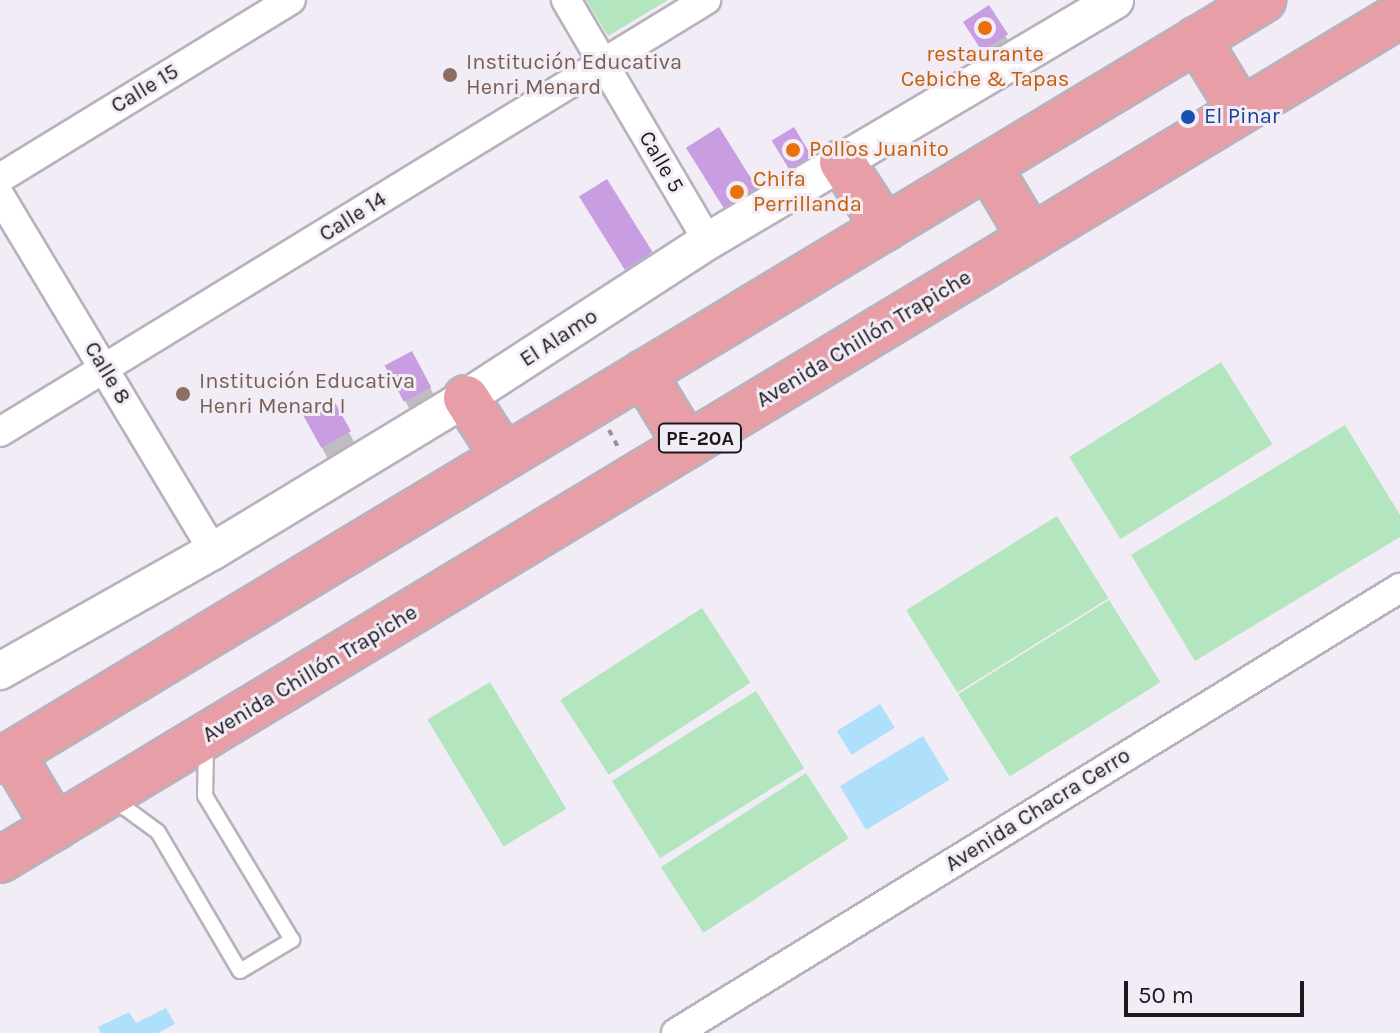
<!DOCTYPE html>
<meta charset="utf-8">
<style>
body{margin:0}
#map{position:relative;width:1400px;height:1033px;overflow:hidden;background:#f2ecf6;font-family:Karla,sans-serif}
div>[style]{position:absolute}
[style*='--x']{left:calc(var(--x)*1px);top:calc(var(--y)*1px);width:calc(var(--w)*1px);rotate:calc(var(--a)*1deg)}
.green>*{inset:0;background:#b3e6be;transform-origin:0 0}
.water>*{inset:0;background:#aedffb;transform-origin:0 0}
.shadow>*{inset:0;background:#0003;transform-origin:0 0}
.building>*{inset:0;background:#c89de2;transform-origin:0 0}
.path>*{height:4px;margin-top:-2px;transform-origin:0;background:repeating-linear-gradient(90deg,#99949c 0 6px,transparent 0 12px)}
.roads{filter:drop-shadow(2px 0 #b8b2bc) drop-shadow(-2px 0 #b8b2bc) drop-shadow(0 2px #b8b2bc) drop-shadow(0 -2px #b8b2bc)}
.service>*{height:14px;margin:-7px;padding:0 7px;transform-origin:7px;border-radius:7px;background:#fff}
.minor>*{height:28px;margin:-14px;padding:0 14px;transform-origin:14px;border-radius:14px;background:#fff}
.tertiary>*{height:36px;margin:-18px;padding:0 18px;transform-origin:18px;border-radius:18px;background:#fff}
.primary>*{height:44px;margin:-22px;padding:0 22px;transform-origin:22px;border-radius:22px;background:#e89ea6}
.dots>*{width:22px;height:22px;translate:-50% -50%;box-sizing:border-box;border:4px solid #f2ecf6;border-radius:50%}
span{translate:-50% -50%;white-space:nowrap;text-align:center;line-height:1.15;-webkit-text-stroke:6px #f2ecf6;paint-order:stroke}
.shield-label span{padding:2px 6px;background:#f2ecf6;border:2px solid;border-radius:6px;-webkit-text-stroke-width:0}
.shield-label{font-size:20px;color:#1b191d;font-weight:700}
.food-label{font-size:22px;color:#c56008}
.left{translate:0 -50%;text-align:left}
.education-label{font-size:22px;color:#785e54}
.street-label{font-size:22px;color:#1b191d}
.transit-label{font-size:22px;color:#164399}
.scale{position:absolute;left:1124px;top:981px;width:180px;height:36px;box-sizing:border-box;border:4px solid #1b191d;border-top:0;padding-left:10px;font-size:24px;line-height:28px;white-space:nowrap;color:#1b191d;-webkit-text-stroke:6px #f2ecf6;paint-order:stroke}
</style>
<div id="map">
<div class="green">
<div style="clip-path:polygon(586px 0,668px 0,608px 36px)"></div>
<div style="left:1221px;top:362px;width:97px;height:179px;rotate:58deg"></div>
<div style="clip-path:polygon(1345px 425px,1400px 515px,1400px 537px,1195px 661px,1131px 555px)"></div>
<div style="left:1057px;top:516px;width:97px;height:178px;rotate:58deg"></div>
<div style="left:1109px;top:600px;width:97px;height:178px;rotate:58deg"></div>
<div style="left:702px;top:608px;width:89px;height:169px;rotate:57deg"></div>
<div style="left:490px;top:682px;width:148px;height:73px;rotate:59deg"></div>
<div style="left:756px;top:691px;width:91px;height:170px;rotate:58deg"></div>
<div style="left:806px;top:773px;width:78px;height:173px;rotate:57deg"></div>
</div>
<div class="water">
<div style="left:880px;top:704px;width:28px;height:51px;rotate:58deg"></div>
<div style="left:923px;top:736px;width:51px;height:97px;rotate:59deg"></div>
<div style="clip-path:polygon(166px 1008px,175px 1024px,158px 1033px,101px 1033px,98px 1027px,129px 1012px,136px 1023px)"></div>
</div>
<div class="shadow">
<div style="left:988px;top:8px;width:45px;height:26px;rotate:58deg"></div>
<div style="left:719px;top:129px;width:91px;height:36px;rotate:59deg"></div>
<div style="clip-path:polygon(606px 182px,660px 270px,635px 285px,591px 214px)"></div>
<div style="clip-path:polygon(418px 365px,436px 399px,411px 412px,387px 366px)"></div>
<div style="left:332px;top:402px;width:47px;height:31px;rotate:61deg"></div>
</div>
<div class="building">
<div style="left:989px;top:5px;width:35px;height:31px;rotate:57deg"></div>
<div style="left:719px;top:127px;width:73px;height:39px;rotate:58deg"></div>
<div style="left:794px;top:127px;width:39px;height:26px;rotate:59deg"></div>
<div style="left:607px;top:179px;width:86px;height:33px;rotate:58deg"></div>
<div style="left:412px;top:351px;width:41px;height:31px;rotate:62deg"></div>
<div style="left:333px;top:399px;width:37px;height:34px;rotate:61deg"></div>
</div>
<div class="path">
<div style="--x:609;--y:430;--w:19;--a:62"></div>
</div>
<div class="roads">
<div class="service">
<div style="--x:111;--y:806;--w:13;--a:4"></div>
<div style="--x:124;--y:807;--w:42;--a:36.3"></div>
<div style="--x:158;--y:832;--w:161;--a:59.5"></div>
<div style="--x:240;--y:971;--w:61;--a:-30.8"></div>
<div style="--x:292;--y:940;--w:168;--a:-121.1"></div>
<div style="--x:205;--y:796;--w:49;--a:-88.8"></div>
</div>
<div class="minor">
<div style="--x:566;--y:0;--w:280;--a:59.5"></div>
<div style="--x:0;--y:178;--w:341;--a:-31.5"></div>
<div style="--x:0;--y:196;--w:414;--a:59"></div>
<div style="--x:0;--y:432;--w:828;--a:-31.46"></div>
<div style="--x:676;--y:1033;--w:850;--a:-31.58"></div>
</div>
<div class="tertiary">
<div style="--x:0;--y:671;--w:244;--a:-29.4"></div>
<div style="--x:213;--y:551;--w:296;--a:-31.2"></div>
<div style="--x:466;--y:398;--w:288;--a:-33"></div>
<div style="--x:708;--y:241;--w:473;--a:-30.6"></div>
</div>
<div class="primary">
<div style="--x:1197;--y:39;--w:84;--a:58.6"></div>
<div style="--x:842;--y:162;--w:79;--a:56.9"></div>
<div style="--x:988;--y:166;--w:84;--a:59.2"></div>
<div style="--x:643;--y:373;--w:85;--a:58.9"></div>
<div style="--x:466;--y:398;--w:70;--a:57.2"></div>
<div style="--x:12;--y:754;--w:85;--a:59.5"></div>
<div style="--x:0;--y:761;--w:1475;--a:-31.07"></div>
<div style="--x:0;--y:860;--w:1635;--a:-31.11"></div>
</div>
</div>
<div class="dots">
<div style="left:985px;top:28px;background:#e8710a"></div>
<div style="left:450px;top:75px;background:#8d6e63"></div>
<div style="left:1188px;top:117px;background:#1a4fb4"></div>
<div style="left:793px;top:150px;background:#e8710a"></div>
<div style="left:737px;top:192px;background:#e8710a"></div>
<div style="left:183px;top:394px;background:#8d6e63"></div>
</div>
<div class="shield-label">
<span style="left:700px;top:438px">PE-20A</span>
</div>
<div class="food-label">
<span style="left:985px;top:67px">restaurante<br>Cebiche &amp; Tapas</span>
<span class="left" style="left:809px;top:150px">Pollos Juanito</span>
<span class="left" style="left:753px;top:192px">Chifa<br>Perrillanda</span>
</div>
<div class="education-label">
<span class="left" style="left:466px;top:75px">Institución Educativa<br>Henri Menard</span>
<span class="left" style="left:199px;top:394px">Institución Educativa<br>Henri Menard I</span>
</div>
<div class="street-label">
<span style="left:145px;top:89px;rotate:-31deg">Calle 15</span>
<span style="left:661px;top:162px;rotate:60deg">Calle 5</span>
<span style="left:353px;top:217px;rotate:-32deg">Calle 14</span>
<span style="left:559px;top:338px;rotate:-33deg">El Alamo</span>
<span style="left:864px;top:339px;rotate:-31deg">Avenida Chillón Trapiche</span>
<span style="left:107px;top:373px;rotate:59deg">Calle 8</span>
<span style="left:310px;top:674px;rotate:-31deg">Avenida Chillón Trapiche</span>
<span style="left:1038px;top:810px;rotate:-32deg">Avenida Chacra Cerro</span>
</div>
<div class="transit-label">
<span class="left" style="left:1204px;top:117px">El Pinar</span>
</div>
<div class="scale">50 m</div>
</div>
